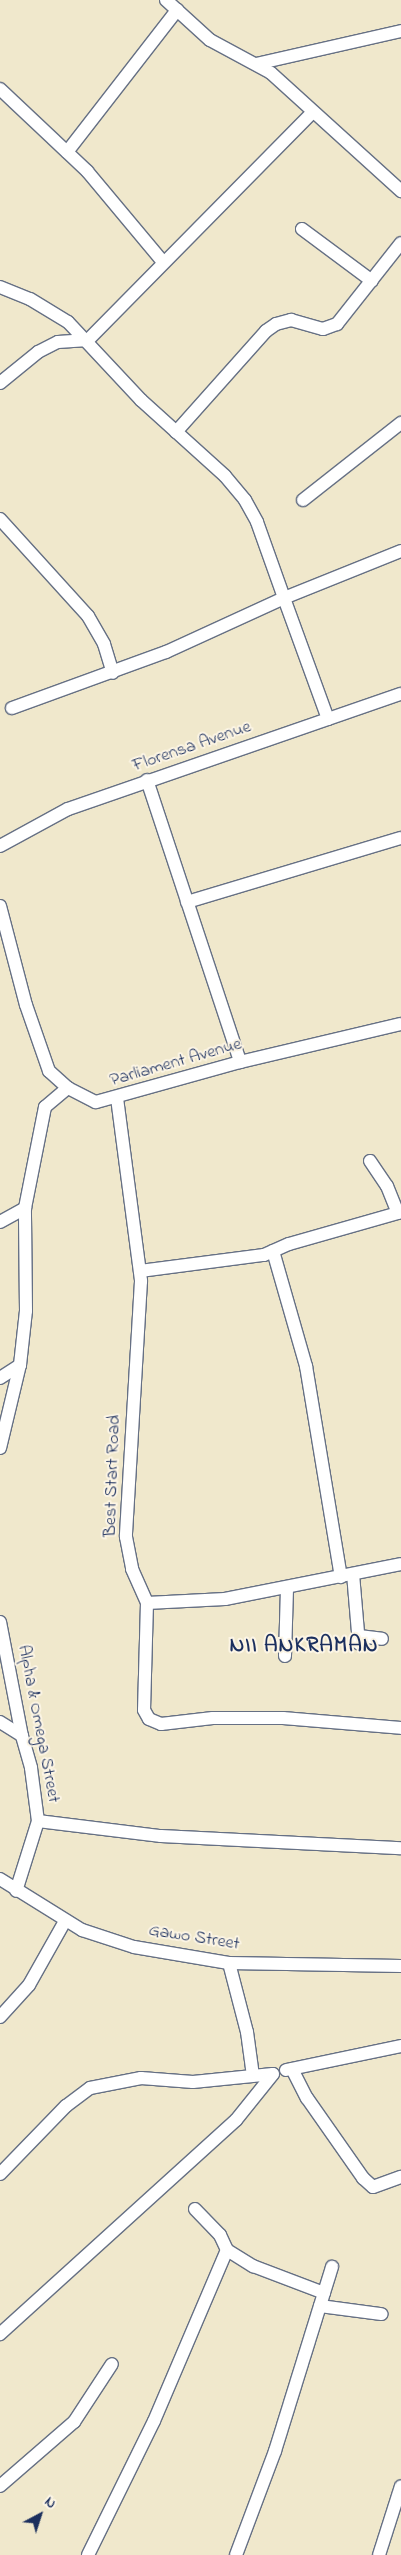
<!DOCTYPE html>
<style>
body{margin:0}
#map{position:relative;width:401px;height:2555px;overflow:hidden;background:#f0e8cc;font-family:"Indie Flower",sans-serif}
div>[style]{position:absolute}
[style*='--x']{left:calc(var(--x)*1px);top:calc(var(--y)*1px);width:calc(var(--w)*1px);rotate:calc(var(--a)*1deg)}
.roads{filter:drop-shadow(1px 0 #667084) drop-shadow(-1px 0 #667084) drop-shadow(0 1px #667084) drop-shadow(0 -1px #667084)}
.minor>*{height:12px;margin:-6px;padding:0 6px;transform-origin:6px;border-radius:6px;background:#fff}
span{translate:-50% -50%;white-space:nowrap;text-align:center;line-height:1.15;-webkit-text-stroke:4px #fcf5e5;paint-order:stroke}
.street-label{font-size:18px;color:#1b2f5e}
.district-label{font-size:22px;color:#1b2f5e;font-weight:700;letter-spacing:1px}
.north{position:absolute;left:15px;top:2490px;width:50px;height:50px;-webkit-text-stroke:4px #fcf5e5;paint-order:stroke;rotate:40deg;font-size:14px;font-weight:700;line-height:20px;text-align:center;color:#1b2f5e}
.north::after{content:'';display:block;margin:auto;width:18px;height:22px;background:#1b2f5e;clip-path:polygon(50% 0,100% 100%,50% 72%,0 100%)}
</style>
<div id="map">
<div class="roads">
<div class="minor">
<div style="--x:166;--y:0;--w:59;--a:42.3"></div>
<div style="--x:210;--y:40;--w:69;--a:28.4"></div>
<div style="--x:271;--y:73;--w:176;--a:42.2"></div>
<div style="--x:256;--y:64;--w:149;--a:-12.8"></div>
<div style="--x:0;--y:89;--w:120;--a:43.3"></div>
<div style="--x:87;--y:171;--w:119;--a:50.1"></div>
<div style="--x:67;--y:152;--w:180;--a:-52.2"></div>
<div style="--x:302;--y:229;--w:87;--a:36.6"></div>
<div style="--x:0;--y:287;--w:32;--a:22"></div>
<div style="--x:30;--y:299;--w:44;--a:31.2"></div>
<div style="--x:68;--y:322;--w:107;--a:46.9"></div>
<div style="--x:141;--y:400;--w:113;--a:42.1"></div>
<div style="--x:225;--y:476;--w:31;--a:50"></div>
<div style="--x:245;--y:500;--w:25;--a:61"></div>
<div style="--x:257;--y:522;--w:81;--a:70.4"></div>
<div style="--x:284;--y:598;--w:130;--a:155.4"></div>
<div style="--x:166;--y:652;--w:164;--a:160"></div>
<div style="--x:0;--y:383;--w:49;--a:-39.2"></div>
<div style="--x:38;--y:352;--w:22;--a:-27"></div>
<div style="--x:58;--y:342;--w:30;--a:-4"></div>
<div style="--x:88;--y:340;--w:320;--a:-45.4"></div>
<div style="--x:176;--y:432;--w:135;--a:-48.3"></div>
<div style="--x:266;--y:331;--w:12;--a:-35"></div>
<div style="--x:276;--y:324;--w:16;--a:-15"></div>
<div style="--x:291;--y:320;--w:33;--a:16"></div>
<div style="--x:323;--y:329;--w:15;--a:-20"></div>
<div style="--x:337;--y:324;--w:103;--a:-51.7"></div>
<div style="--x:303;--y:500;--w:125;--a:-38.2"></div>
<div style="--x:0;--y:519;--w:131;--a:47.8"></div>
<div style="--x:88;--y:616;--w:32;--a:60"></div>
<div style="--x:104;--y:644;--w:30;--a:73"></div>
<div style="--x:328;--y:719;--w:129;--a:-110"></div>
<div style="--x:284;--y:598;--w:126;--a:-21.9"></div>
<div style="--x:147;--y:780;--w:297;--a:71.7"></div>
<div style="--x:0;--y:846;--w:77;--a:-28.6"></div>
<div style="--x:68;--y:809;--w:352;--a:-19.1"></div>
<div style="--x:187;--y:902;--w:223;--a:-16.7"></div>
<div style="--x:0;--y:906;--w:102;--a:75.3"></div>
<div style="--x:26;--y:1005;--w:70;--a:70.8"></div>
<div style="--x:49;--y:1071;--w:25;--a:42"></div>
<div style="--x:68;--y:1088;--w:31;--a:27"></div>
<div style="--x:96;--y:1102;--w:149;--a:-15.5"></div>
<div style="--x:240;--y:1062;--w:165;--a:-13.3"></div>
<div style="--x:117;--y:1098;--w:185;--a:82.5"></div>
<div style="--x:141;--y:1281;--w:256;--a:93.4"></div>
<div style="--x:126;--y:1537;--w:33;--a:79"></div>
<div style="--x:132;--y:1569;--w:37;--a:66"></div>
<div style="--x:147;--y:1603;--w:107;--a:91.6"></div>
<div style="--x:144;--y:1710;--w:10;--a:61"></div>
<div style="--x:149;--y:1719;--w:13;--a:23"></div>
<div style="--x:161;--y:1724;--w:52;--a:-6.6"></div>
<div style="--x:213;--y:1718;--w:70;--a:0"></div>
<div style="--x:283;--y:1718;--w:118;--a:4.8"></div>
<div style="--x:370;--y:1161;--w:30;--a:56"></div>
<div style="--x:387;--y:1186;--w:29;--a:68"></div>
<div style="--x:0;--y:1222;--w:29;--a:-29"></div>
<div style="--x:273;--y:1251;--w:120;--a:74"></div>
<div style="--x:306;--y:1366;--w:214;--a:80.6"></div>
<div style="--x:140;--y:1271;--w:125;--a:-7.4"></div>
<div style="--x:264;--y:1255;--w:27;--a:-24"></div>
<div style="--x:289;--y:1244;--w:116;--a:-15.9"></div>
<div style="--x:0;--y:1378;--w:24;--a:-33"></div>
<div style="--x:0;--y:1448;--w:85;--a:-76.5"></div>
<div style="--x:20;--y:1365;--w:54;--a:-83.7"></div>
<div style="--x:26;--y:1311;--w:103;--a:-90.6"></div>
<div style="--x:25;--y:1208;--w:103;--a:-78.8"></div>
<div style="--x:45;--y:1107;--w:30;--a:-40"></div>
<div style="--x:353;--y:1574;--w:70;--a:85.1"></div>
<div style="--x:147;--y:1603;--w:78;--a:-2.9"></div>
<div style="--x:225;--y:1599;--w:179;--a:-11.2"></div>
<div style="--x:0;--y:1622;--w:116;--a:79.1"></div>
<div style="--x:22;--y:1736;--w:33;--a:74"></div>
<div style="--x:31;--y:1768;--w:53;--a:82.5"></div>
<div style="--x:38;--y:1821;--w:73;--a:107.4"></div>
<div style="--x:359;--y:1636;--w:23;--a:7"></div>
<div style="--x:285;--y:1656;--w:67;--a:-88.3"></div>
<div style="--x:0;--y:1722;--w:26;--a:32"></div>
<div style="--x:38;--y:1821;--w:124;--a:7"></div>
<div style="--x:161;--y:1836;--w:240;--a:2.9"></div>
<div style="--x:0;--y:1879;--w:97;--a:31.9"></div>
<div style="--x:82;--y:1930;--w:55;--a:18.1"></div>
<div style="--x:134;--y:1947;--w:96;--a:9.6"></div>
<div style="--x:229;--y:1963;--w:172;--a:1"></div>
<div style="--x:229;--y:1963;--w:71;--a:75.4"></div>
<div style="--x:247;--y:2032;--w:44;--a:82.2"></div>
<div style="--x:0;--y:2017;--w:43;--a:-47.8"></div>
<div style="--x:29;--y:1985;--w:73;--a:-60.6"></div>
<div style="--x:292;--y:2069;--w:33;--a:63"></div>
<div style="--x:307;--y:2098;--w:98;--a:55"></div>
<div style="--x:363;--y:2178;--w:13;--a:42"></div>
<div style="--x:373;--y:2187;--w:30;--a:-20"></div>
<div style="--x:286;--y:2070;--w:117;--a:-11.8"></div>
<div style="--x:0;--y:2174;--w:95;--a:-45.9"></div>
<div style="--x:66;--y:2106;--w:30;--a:-37"></div>
<div style="--x:90;--y:2088;--w:52;--a:-11.1"></div>
<div style="--x:141;--y:2078;--w:52;--a:4.4"></div>
<div style="--x:193;--y:2082;--w:80;--a:-5.7"></div>
<div style="--x:273;--y:2074;--w:59;--a:128.8"></div>
<div style="--x:236;--y:2120;--w:319;--a:137.8"></div>
<div style="--x:227;--y:2250;--w:31;--a:32"></div>
<div style="--x:253;--y:2266;--w:76;--a:20.8"></div>
<div style="--x:320;--y:2306;--w:62;--a:7.5"></div>
<div style="--x:0;--y:2486;--w:98;--a:-40.9"></div>
<div style="--x:74;--y:2422;--w:69;--a:-56.8"></div>
<div style="--x:88;--y:2555;--w:149;--a:-63.8"></div>
<div style="--x:154;--y:2421;--w:186;--a:-66.9"></div>
<div style="--x:227;--y:2250;--w:17;--a:-115"></div>
<div style="--x:220;--y:2235;--w:36;--a:-134"></div>
<div style="--x:236;--y:2555;--w:111;--a:-69.4"></div>
<div style="--x:275;--y:2451;--w:193;--a:-72.8"></div>
<div style="--x:379;--y:2555;--w:72;--a:-72.3"></div>
</div>
</div>
<div class="street-label">
<span style="left:192px;top:747px;rotate:-19deg">Florensa Avenue</span>
<span style="left:176px;top:1063px;rotate:-16deg">Parliament Avenue</span>
<span style="left:113px;top:1476px;rotate:-88deg">Best Start Road</span>
<span style="left:38px;top:1724px;rotate:79deg">Alpha &amp; Omega Street</span>
<span style="left:194px;top:1938px;rotate:9deg">Gawo Street</span>
</div>
<div class="district-label">
<span style="left:304px;top:1647px">NII ANKRAMAN</span>
</div>
<div class="north">N</div>
</div>
